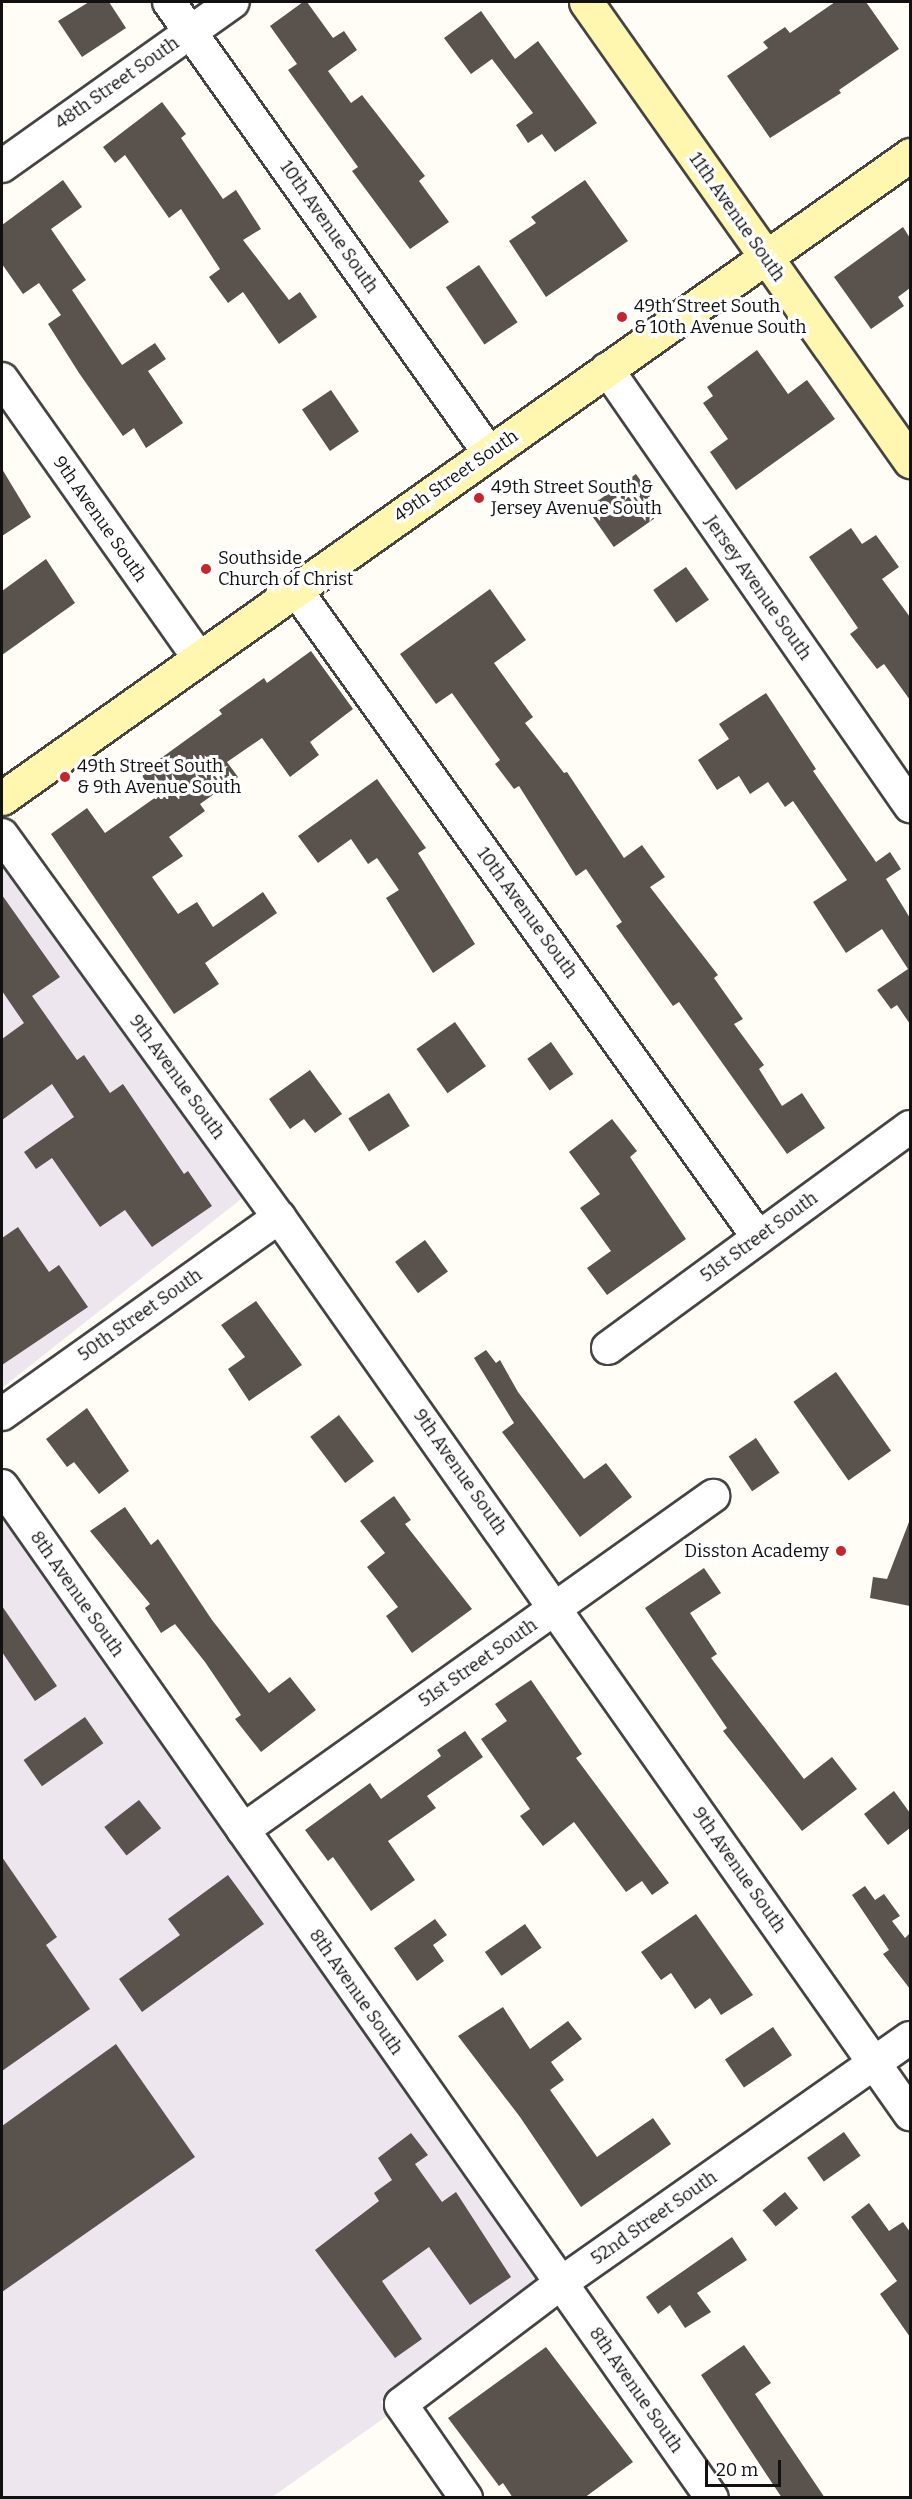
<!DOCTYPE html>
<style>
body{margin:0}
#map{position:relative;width:912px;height:2499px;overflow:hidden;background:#fffdf5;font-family:Bitter,serif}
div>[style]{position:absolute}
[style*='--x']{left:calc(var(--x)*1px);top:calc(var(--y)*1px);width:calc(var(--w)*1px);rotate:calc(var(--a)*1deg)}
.industrial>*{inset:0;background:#eee6ef}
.building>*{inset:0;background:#5a524d;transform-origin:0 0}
.roads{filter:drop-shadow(2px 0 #444) drop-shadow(-2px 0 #444) drop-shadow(0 2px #444) drop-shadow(0 -2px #444)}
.street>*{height:32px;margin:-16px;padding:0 16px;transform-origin:16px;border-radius:16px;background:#fff}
.secondary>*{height:33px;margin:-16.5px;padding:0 16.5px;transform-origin:16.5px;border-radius:16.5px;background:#fff6b0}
.dots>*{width:16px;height:16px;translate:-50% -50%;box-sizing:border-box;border:3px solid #fff;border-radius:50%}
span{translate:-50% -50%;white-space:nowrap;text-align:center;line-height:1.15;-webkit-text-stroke:6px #fff;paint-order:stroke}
.street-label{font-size:18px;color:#111}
.poi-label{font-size:18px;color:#111}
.left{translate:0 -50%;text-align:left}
.right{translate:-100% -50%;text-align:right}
.frame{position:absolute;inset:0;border:3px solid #111;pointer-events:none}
.scale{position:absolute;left:705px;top:2460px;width:76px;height:27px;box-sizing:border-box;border:3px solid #111;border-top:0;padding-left:8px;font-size:18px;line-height:21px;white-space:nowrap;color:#111;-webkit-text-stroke:4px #fff;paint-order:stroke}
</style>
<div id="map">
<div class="industrial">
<div style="clip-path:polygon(2px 861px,245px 1196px,2px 1388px)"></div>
<div style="clip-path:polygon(2px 1512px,542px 2281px,381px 2402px,390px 2414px,272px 2497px,2px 2497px)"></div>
</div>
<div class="building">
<div style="clip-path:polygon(89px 2px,109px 2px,126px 28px,82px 57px,58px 21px)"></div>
<div style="clip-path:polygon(303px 2px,307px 2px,333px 38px,344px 31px,357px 50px,328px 71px,351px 103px,362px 95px,425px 176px,419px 181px,449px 222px,410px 249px,352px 171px,358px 167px,288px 70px,297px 64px,270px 26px)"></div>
<div style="clip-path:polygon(835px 2px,866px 2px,899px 49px,839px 90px,841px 93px,770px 138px,727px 76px,768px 48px,763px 42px,785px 27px,790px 33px)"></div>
<div style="clip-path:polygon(481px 11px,515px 59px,538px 41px,597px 123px,555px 152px,542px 134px,528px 143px,516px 125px,533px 113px,492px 59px,471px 74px,444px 38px)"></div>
<div style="clip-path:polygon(162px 102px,186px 134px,181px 138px,223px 199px,236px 190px,261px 229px,243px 240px,289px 300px,300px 292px,317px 317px,279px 344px,243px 292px,228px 303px,209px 277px,220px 269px,181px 209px,169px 218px,125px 155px,115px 163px,103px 147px)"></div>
<div style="clip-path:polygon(63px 180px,82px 207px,51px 229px,86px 280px,72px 290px,122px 365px,155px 343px,166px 359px,148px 371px,183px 423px,146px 448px,134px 428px,123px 436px,79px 373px,48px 324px,61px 315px,39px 283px,23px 294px,2px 264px,2px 225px)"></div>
<div style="clip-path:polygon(585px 180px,628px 241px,546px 297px,509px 241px,536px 223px,531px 217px)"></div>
<div style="clip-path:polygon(903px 227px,910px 238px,910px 288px,898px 297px,904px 306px,871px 329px,834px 277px)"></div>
<div style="left:479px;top:265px;width:69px;height:40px;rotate:56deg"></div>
<div style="clip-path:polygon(757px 350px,788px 394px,807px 380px,835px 419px,736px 490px,710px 452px,728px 439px,703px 403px,713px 396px,707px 387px)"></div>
<div style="left:331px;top:390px;width:50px;height:35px;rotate:56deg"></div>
<div style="clip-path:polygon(2px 469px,31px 517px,2px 536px)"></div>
<div style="left:636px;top:474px;width:47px;height:60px;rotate:55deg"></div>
<div style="clip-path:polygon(851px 528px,862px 544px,876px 535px,899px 567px,882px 579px,910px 617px,910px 700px,884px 664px,877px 669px,850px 634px,858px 628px,809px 557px)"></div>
<div style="clip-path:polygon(46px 559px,75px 603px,2px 655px,2px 591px)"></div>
<div style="left:686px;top:567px;width:40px;height:40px;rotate:55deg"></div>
<div style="clip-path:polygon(490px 589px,526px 640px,494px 663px,533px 717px,525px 723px,564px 773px,567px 772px,624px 858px,642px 845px,665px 877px,650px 887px,718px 975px,714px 978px,743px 1019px,734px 1024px,764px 1065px,759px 1069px,782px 1106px,802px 1093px,825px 1128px,787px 1154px,679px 1002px,673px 1006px,616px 926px,622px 922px,586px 869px,576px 876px,519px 786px,514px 789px,495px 764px,500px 760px,452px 693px,436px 704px,400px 654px)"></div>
<div style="clip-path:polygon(311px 651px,353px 709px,310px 742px,319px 755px,290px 777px,262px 738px,227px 762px,238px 777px,200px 804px,205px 811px,169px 837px,183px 856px,152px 877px,178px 914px,197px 902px,213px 927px,263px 892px,277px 913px,205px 963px,219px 984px,174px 1014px,51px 834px,87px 808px,105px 833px,156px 797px,139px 774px,222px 714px,219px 710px,264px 678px,267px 683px)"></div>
<div style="clip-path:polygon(766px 693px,816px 769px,813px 771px,876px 862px,890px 852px,901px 869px,886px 879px,910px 918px,910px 1024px,897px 1005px,891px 1009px,877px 990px,908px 969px,882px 929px,846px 953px,813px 902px,847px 880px,793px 801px,785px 807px,768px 782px,750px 794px,739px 776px,717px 790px,698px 760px,729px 739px,719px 724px)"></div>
<div style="clip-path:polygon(377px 779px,426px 848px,418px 853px,475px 944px,433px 973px,386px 898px,399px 890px,377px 858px,368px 864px,351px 839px,318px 863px,298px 836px)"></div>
<div style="clip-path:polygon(2px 895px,60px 977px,32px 996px,77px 1060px,84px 1055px,110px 1093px,123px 1084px,184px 1174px,188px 1171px,212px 1206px,152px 1247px,125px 1210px,100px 1227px,52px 1158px,36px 1169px,24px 1152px,74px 1117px,52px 1084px,2px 1120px,2px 1039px,24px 1023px,2px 991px)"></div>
<div style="left:455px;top:1022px;width:54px;height:47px;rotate:55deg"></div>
<div style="left:551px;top:1042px;width:39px;height:29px;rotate:55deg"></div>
<div style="clip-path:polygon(310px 1070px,342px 1114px,315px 1133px,304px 1119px,290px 1129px,269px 1099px)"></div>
<div style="left:389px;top:1093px;width:39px;height:48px;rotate:58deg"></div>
<div style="clip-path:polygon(612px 1119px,637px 1151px,630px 1157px,686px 1239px,607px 1295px,587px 1268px,611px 1251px,580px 1208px,600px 1194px,569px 1152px)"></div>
<div style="clip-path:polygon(18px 1227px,49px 1272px,59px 1265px,88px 1307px,2px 1365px,2px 1238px)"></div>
<div style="left:425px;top:1240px;width:39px;height:37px;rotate:54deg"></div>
<div style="clip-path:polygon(256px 1301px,302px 1365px,249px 1401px,228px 1369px,245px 1357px,221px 1325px)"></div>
<div style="clip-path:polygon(486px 1350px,496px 1363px,500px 1360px,518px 1392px,584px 1479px,606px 1463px,632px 1497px,580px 1537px,502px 1432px,514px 1423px,474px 1358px)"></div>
<div style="left:836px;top:1372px;width:96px;height:52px;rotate:55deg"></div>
<div style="clip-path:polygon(87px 1408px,129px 1471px,99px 1494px,74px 1462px,67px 1467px,46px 1439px)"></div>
<div style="left:339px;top:1415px;width:58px;height:36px;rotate:53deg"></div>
<div style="left:756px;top:1438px;width:42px;height:33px;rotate:56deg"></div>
<div style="clip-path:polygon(394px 1496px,411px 1520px,405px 1524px,472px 1609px,412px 1653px,386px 1616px,398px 1607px,367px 1567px,385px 1553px,360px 1521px)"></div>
<div style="clip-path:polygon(125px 1507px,151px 1545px,158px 1539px,212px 1620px,269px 1693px,290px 1677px,316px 1710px,261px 1752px,235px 1719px,241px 1715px,205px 1662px,175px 1624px,161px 1633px,145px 1608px,150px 1604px,90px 1531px)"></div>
<div style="clip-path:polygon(909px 1522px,910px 1606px,870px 1598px,873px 1577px,887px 1579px)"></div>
<div style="clip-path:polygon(704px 1568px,721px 1593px,690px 1613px,717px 1654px,711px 1658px,804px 1779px,832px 1757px,857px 1789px,802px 1831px,723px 1731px,727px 1728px,645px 1608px)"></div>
<div style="clip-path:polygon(2px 1606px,57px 1686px,35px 1701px,2px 1652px)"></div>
<div style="clip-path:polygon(531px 1680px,582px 1754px,576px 1758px,669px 1883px,652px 1895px,642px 1881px,626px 1892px,574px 1822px,543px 1846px,520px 1816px,530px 1809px,481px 1739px,507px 1721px,495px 1704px)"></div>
<div style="left:85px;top:1717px;width:32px;height:75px;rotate:55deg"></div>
<div style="clip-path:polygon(465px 1731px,483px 1757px,427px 1796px,436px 1808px,388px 1841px,415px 1880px,371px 1911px,333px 1857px,328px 1861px,305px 1830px,370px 1783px,381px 1799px,441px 1756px,437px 1750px)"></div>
<div style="clip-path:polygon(894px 1791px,910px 1813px,910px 1828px,888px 1845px,864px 1814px)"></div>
<div style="left:139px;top:1800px;width:36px;height:44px;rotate:52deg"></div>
<div style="clip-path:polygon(2px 1857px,57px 1937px,46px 1945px,90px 2009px,2px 2071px)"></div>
<div style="clip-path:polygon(228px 1875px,264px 1924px,142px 2012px,119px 1979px,180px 1935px,168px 1919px)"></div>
<div style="clip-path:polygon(865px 1886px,875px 1900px,884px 1894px,900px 1916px,892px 1921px,905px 1938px,910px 1933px,910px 1989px,883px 1954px,889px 1950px,852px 1895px)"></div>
<div style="clip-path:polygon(696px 1914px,753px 1995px,721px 2015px,710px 1998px,695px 2009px,671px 1973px,661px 1980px,641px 1952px)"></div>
<div style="clip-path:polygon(435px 1919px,447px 1935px,433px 1945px,444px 1961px,417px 1981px,394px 1948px)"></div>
<div style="left:525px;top:1924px;width:29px;height:49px;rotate:55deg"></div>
<div style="clip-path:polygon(503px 2007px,530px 2049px,568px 2021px,582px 2039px,551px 2062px,564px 2080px,550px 2090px,597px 2157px,653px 2118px,671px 2144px,581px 2207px,520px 2117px,458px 2036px)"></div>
<div style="left:773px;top:2027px;width:34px;height:58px;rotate:56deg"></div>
<div style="clip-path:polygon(116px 2044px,195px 2157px,2px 2292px,2px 2126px)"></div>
<div style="left:844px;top:2132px;width:29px;height:45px;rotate:55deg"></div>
<div style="clip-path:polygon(411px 2133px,428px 2155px,415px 2164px,442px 2202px,456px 2192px,511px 2277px,470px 2305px,429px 2247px,382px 2281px,422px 2339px,395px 2358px,315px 2250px,379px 2201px,374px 2193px,392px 2180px,378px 2158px)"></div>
<div style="left:785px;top:2192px;width:21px;height:29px;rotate:51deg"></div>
<div style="clip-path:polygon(869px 2203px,889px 2231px,903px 2222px,910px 2232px,910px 2337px,880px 2294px,897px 2281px,851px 2217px)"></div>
<div style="clip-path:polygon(732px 2237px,747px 2260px,697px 2293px,711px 2312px,685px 2328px,670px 2305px,658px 2314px,646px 2297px)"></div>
<div style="clip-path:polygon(744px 2345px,771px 2383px,755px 2394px,825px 2498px,782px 2498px,701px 2375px)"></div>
<div style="clip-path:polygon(546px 2347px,633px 2462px,584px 2498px,513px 2498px,503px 2483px,499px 2486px,448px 2418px)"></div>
</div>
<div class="roads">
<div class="street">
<div style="--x:169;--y:2;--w:553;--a:54.64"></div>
<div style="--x:2;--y:166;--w:283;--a:-35.4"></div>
<div style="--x:607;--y:369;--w:532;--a:55.26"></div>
<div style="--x:2;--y:379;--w:342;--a:54.8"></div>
<div style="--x:296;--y:590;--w:795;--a:54.47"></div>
<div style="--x:2;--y:835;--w:472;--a:54.1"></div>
<div style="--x:279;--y:1217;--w:1097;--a:54.88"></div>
<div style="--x:608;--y:1348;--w:374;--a:-36.2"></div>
<div style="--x:2;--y:1414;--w:340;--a:-35.4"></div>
<div style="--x:2;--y:1486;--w:1236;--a:54.95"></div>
<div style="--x:243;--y:1830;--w:577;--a:-35.4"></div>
<div style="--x:466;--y:2498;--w:114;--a:-124.7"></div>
<div style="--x:401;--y:2404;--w:201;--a:-37.1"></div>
<div style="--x:561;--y:2283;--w:426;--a:-35.1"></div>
</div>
<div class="secondary">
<div style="--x:586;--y:2;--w:562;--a:54.78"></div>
<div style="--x:2;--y:798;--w:1113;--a:-35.3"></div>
</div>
</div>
<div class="dots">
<div style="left:622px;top:317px;background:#c4262e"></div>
<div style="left:479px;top:498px;background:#c4262e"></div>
<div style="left:206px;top:569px;background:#c4262e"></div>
<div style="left:65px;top:777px;background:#c4262e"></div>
<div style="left:841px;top:1551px;background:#c4262e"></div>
</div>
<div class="street-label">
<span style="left:117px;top:83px;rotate:-35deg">48th Street South</span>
<span style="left:737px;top:217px;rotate:55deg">11th Avenue South</span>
<span style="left:329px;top:227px;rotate:55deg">10th Avenue South</span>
<span style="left:456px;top:476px;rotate:-35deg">49th Street South</span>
<span style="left:100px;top:519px;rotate:55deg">9th Avenue South</span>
<span style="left:758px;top:588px;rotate:55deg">Jersey Avenue South</span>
<span style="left:527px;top:913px;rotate:54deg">10th Avenue South</span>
<span style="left:177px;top:1077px;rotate:54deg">9th Avenue South</span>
<span style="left:759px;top:1237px;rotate:-36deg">51st Street South</span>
<span style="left:140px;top:1315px;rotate:-35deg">50th Street South</span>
<span style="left:460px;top:1472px;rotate:55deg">9th Avenue South</span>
<span style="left:77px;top:1594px;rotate:55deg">8th Avenue South</span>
<span style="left:478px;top:1663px;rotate:-35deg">51st Street South</span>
<span style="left:739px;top:1870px;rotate:55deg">9th Avenue South</span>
<span style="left:356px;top:1992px;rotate:55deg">8th Avenue South</span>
<span style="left:654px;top:2218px;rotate:-35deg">52nd Street South</span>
<span style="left:636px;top:2390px;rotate:55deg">8th Avenue South</span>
</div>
<div class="poi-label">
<span class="left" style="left:634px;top:317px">49th Street South<br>&amp; 10th Avenue South</span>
<span class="left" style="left:491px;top:498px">49th Street South &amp;<br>Jersey Avenue South</span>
<span class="left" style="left:218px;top:569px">Southside<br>Church of Christ</span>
<span class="left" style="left:77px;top:777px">49th Street South<br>&amp; 9th Avenue South</span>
<span class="right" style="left:829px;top:1551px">Disston Academy</span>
</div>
<div class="frame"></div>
<div class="scale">20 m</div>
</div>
